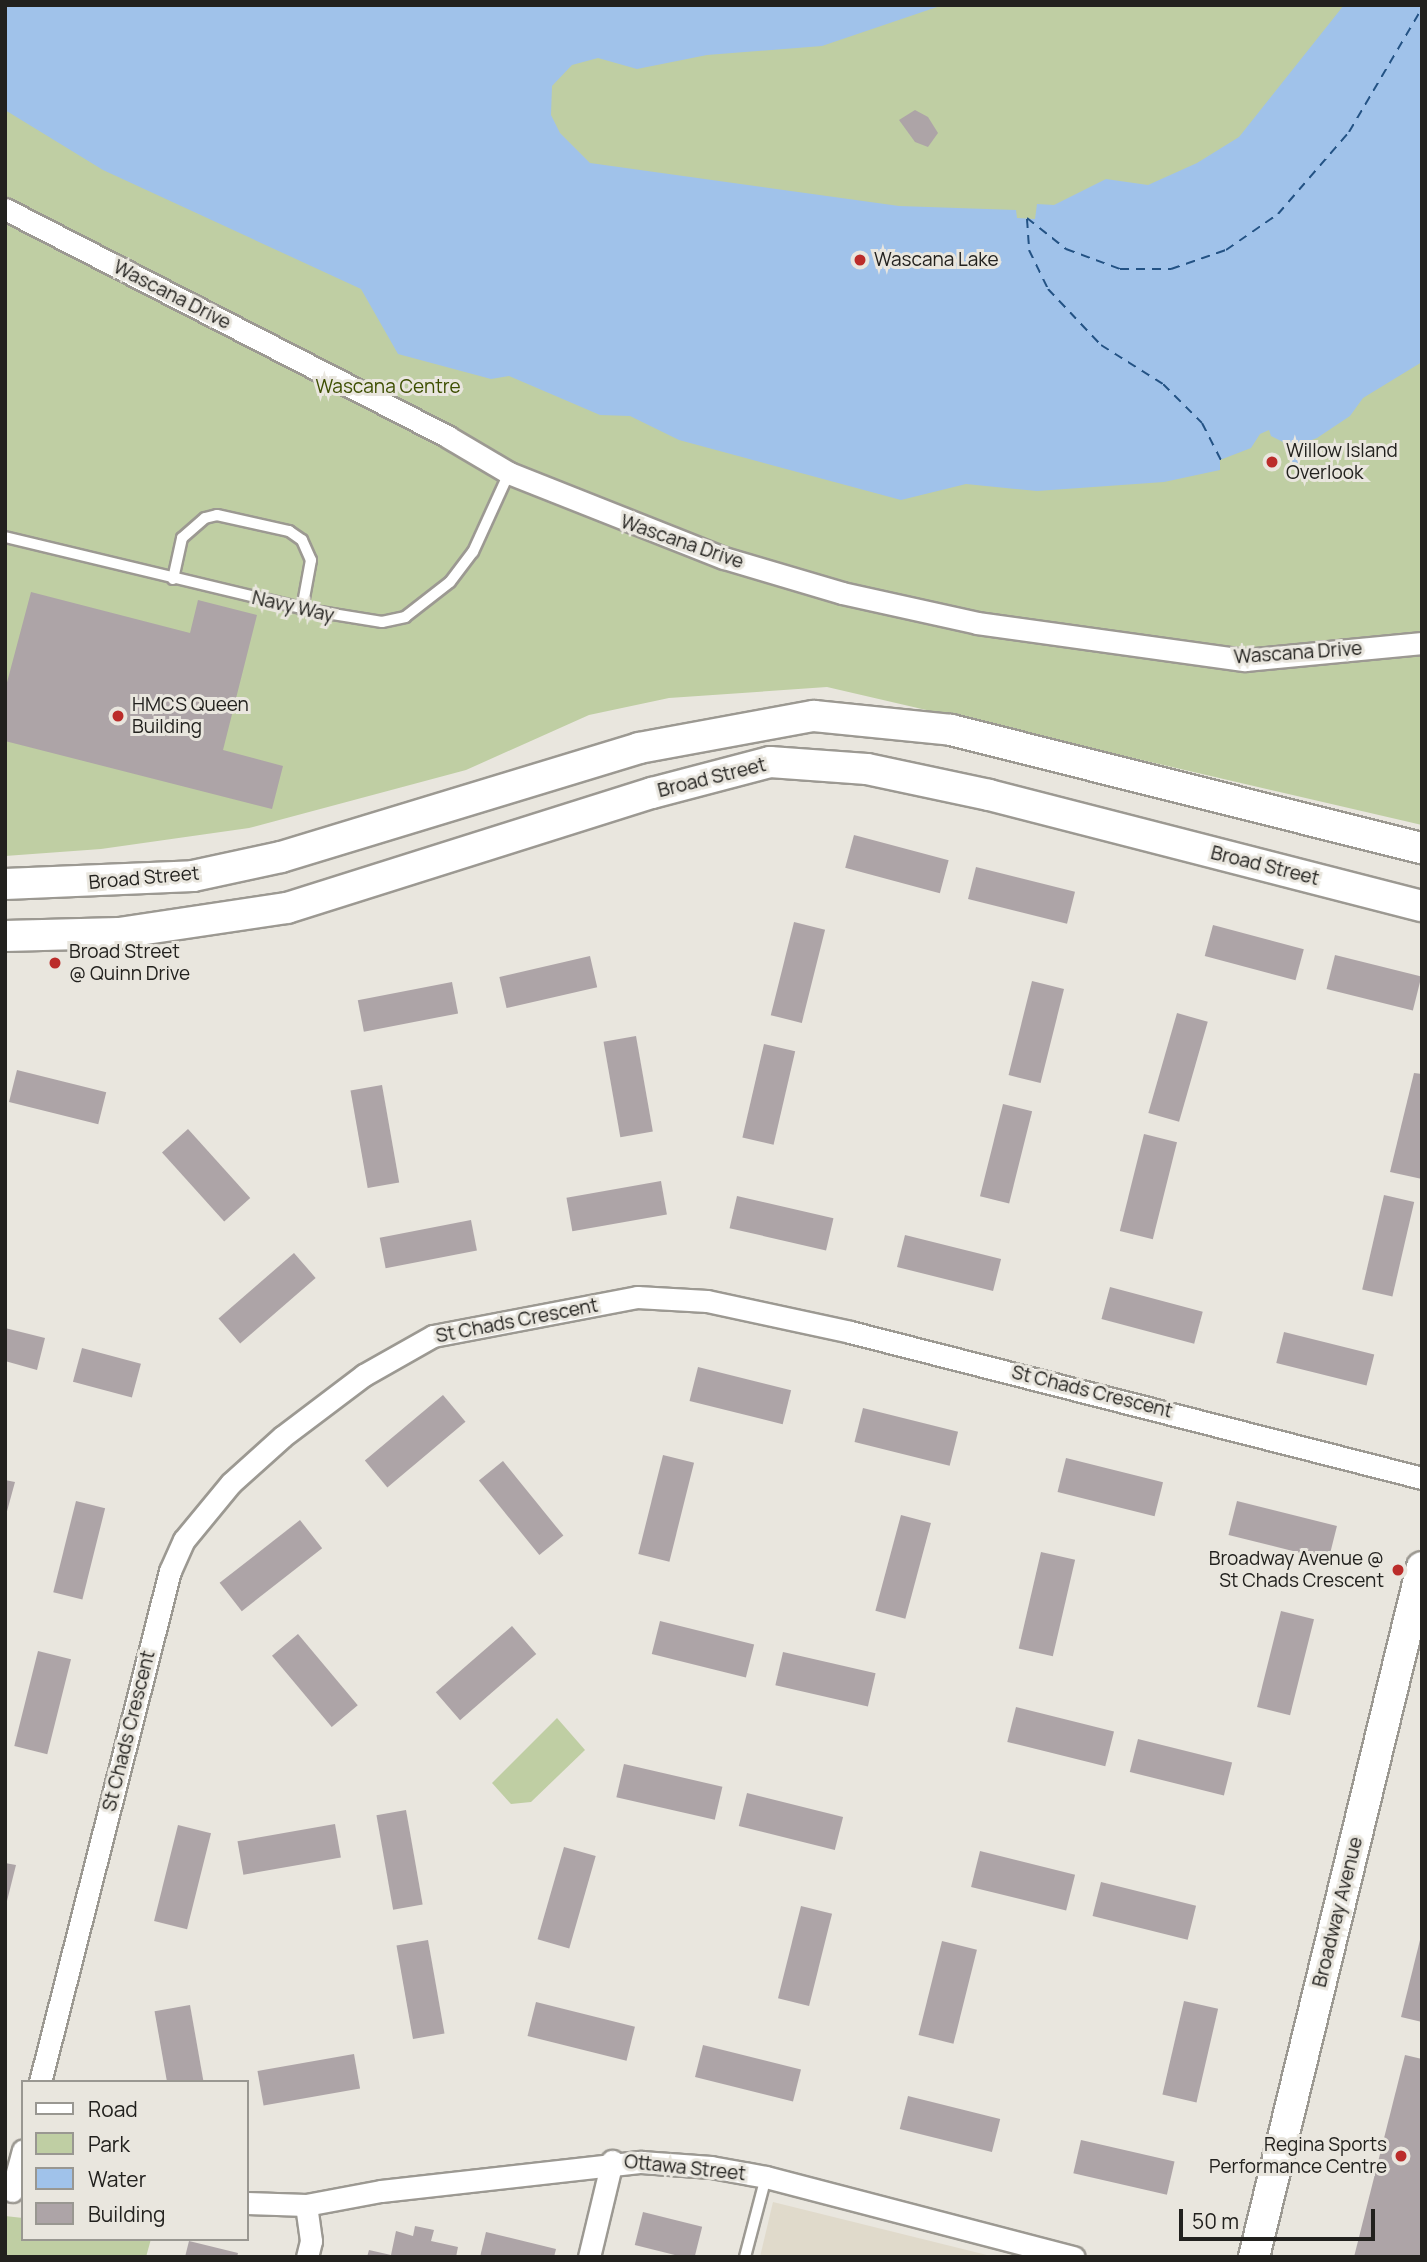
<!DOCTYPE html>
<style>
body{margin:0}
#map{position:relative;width:1427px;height:2262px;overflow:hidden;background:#e9e6de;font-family:Manrope,sans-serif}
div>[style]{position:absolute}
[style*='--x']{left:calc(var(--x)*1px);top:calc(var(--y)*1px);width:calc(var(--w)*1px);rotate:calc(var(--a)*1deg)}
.built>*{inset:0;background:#e0dacb}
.green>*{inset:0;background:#bfcea3}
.water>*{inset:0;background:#a0c2ea}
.ferry>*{height:2px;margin-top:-1px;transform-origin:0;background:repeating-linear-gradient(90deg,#235284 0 9px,transparent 0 16px)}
.building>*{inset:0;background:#ada4a7;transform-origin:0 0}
.roads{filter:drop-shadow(2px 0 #9c9992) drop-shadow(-2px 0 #9c9992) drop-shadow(0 2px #9c9992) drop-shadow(0 -2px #9c9992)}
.lane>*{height:10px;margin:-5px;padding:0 5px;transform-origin:5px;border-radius:5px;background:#fff}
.street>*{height:21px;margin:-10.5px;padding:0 10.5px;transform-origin:10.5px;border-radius:10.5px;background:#fff}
.secondary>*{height:30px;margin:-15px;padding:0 15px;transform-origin:15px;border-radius:15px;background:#fff}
.dots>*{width:19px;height:19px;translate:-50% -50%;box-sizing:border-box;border:4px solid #e9e6de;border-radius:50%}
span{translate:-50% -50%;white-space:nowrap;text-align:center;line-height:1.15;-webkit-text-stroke:6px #e9e6de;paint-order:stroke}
.poi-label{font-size:19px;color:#22211e}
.left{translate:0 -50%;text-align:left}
.right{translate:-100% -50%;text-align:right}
.street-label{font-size:19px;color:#22211e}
.park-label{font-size:19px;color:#3d4e00}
.frame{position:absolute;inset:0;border:7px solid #22211e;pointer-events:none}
.legend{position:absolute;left:21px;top:2080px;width:228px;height:161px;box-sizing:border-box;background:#e9e6de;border:2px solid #999791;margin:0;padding:9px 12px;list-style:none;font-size:21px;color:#22211e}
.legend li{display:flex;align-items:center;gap:14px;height:35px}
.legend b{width:35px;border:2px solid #999791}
.scale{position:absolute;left:1179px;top:2209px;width:196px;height:32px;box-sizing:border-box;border:4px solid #22211e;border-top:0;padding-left:9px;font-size:21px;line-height:24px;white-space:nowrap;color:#22211e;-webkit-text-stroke:5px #e9e6de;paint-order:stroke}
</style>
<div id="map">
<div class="built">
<div style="clip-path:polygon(773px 2202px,995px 2257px,760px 2257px)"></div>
</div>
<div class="green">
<div style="clip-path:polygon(5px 5px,1422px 5px,1422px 825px,827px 687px,669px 698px,589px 715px,466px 770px,249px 828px,101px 849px,5px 856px)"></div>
<div style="clip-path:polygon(557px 1718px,585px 1750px,531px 1802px,511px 1804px,492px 1783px)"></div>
<div style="clip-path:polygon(5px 2216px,23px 2218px,23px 2239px,151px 2239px,146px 2257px,5px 2257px)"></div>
</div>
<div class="water">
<div style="clip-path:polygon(5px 5px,943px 5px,822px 46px,707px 55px,637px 69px,598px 58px,572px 65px,552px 86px,551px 115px,560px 133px,590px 163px,899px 206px,1016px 210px,1017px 218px,1035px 219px,1037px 204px,1054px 205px,1106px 179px,1148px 185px,1197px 163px,1239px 137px,1344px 5px,1422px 5px,1422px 362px,1363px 398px,1350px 416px,1317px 438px,1296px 446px,1300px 469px,1293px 468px,1287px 444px,1271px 436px,1269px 430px,1260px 434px,1251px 448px,1220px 460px,1220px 470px,1164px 482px,1037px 491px,966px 484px,901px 500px,679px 440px,630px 416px,600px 415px,509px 376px,491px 379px,398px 354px,361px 289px,103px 170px,5px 110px)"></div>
</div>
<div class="ferry">
<div style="--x:1027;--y:218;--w:50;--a:38.5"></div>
<div style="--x:1066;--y:249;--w:58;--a:20.3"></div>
<div style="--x:1120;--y:269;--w:51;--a:0"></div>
<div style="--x:1171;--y:269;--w:58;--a:-19.1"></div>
<div style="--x:1226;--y:250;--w:63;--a:-34.7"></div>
<div style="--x:1278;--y:214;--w:108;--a:-49.1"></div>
<div style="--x:1349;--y:132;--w:144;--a:-59.5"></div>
<div style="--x:1027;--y:219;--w:31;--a:86"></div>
<div style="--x:1029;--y:250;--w:43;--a:64"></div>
<div style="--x:1048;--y:289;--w:77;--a:46.6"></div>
<div style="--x:1101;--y:345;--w:73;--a:32.2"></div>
<div style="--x:1163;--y:384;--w:55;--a:45"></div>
<div style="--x:1202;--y:423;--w:46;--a:62.9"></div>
</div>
<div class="building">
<div style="clip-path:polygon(915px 110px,928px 117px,938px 133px,928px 147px,915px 142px,899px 120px)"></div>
<div style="clip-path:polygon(31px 592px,190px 633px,198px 600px,257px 615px,223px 750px,283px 766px,272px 809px,5px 741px,5px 690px)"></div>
<div style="left:854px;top:835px;width:98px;height:34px;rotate:15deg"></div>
<div style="left:976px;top:867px;width:102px;height:33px;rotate:14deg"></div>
<div style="left:794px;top:922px;width:32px;height:96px;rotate:14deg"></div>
<div style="left:1213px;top:925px;width:94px;height:32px;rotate:15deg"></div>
<div style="left:1335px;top:955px;width:89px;height:35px;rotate:14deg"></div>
<div style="left:590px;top:956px;width:32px;height:93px;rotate:77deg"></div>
<div style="left:1032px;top:981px;width:33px;height:97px;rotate:14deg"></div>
<div style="left:452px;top:982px;width:32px;height:96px;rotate:79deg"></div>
<div style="left:1177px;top:1013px;width:32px;height:104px;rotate:16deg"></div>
<div style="left:636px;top:1036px;width:97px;height:33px;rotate:80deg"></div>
<div style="left:764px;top:1044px;width:32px;height:96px;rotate:13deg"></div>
<div style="left:17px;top:1070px;width:92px;height:33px;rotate:14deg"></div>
<div style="clip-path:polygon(1414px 1073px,1422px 1074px,1422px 1179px,1390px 1172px)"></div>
<div style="left:382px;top:1085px;width:99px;height:32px;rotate:80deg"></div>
<div style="left:1003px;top:1104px;width:30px;height:95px;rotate:14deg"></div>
<div style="left:188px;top:1129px;width:93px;height:35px;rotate:48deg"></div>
<div style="left:1144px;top:1134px;width:34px;height:100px;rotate:14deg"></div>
<div style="left:661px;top:1181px;width:34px;height:96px;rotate:80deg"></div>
<div style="left:1384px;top:1195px;width:31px;height:97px;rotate:13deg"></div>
<div style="left:737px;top:1196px;width:99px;height:33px;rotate:13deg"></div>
<div style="left:471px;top:1220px;width:31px;height:93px;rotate:79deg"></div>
<div style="left:905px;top:1235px;width:99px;height:33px;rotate:14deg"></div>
<div style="left:294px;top:1253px;width:33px;height:100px;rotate:49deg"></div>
<div style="left:1110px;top:1287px;width:96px;height:33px;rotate:15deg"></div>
<div style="clip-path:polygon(5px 1328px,45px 1338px,37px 1370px,5px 1361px)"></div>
<div style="left:1284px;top:1332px;width:93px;height:32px;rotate:14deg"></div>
<div style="left:82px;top:1348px;width:61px;height:35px;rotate:15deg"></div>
<div style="left:698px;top:1367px;width:96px;height:35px;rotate:14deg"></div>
<div style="left:443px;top:1395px;width:35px;height:102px;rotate:50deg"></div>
<div style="left:863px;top:1408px;width:98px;height:35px;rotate:14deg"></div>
<div style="left:663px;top:1455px;width:32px;height:102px;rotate:14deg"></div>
<div style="left:1066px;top:1458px;width:100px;height:35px;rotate:14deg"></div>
<div style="left:503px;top:1461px;width:96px;height:31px;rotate:51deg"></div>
<div style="clip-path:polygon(5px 1480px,15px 1482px,6px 1515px,5px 1515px)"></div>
<div style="left:76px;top:1501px;width:30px;height:94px;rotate:14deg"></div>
<div style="left:1237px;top:1501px;width:103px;height:35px;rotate:14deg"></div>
<div style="left:901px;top:1515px;width:31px;height:99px;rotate:15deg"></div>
<div style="left:300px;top:1520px;width:36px;height:102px;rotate:52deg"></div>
<div style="left:1041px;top:1552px;width:35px;height:99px;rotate:13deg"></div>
<div style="left:1281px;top:1611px;width:34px;height:99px;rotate:14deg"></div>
<div style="left:660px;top:1621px;width:97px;height:34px;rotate:14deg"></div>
<div style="left:512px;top:1626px;width:37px;height:101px;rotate:49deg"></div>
<div style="left:298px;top:1634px;width:93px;height:34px;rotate:50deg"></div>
<div style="left:38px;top:1651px;width:34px;height:98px;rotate:14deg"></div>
<div style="left:783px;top:1652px;width:95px;height:34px;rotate:13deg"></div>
<div style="left:1016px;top:1707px;width:101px;height:36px;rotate:14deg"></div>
<div style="left:1138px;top:1739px;width:97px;height:34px;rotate:14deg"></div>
<div style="left:624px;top:1764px;width:101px;height:34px;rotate:13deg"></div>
<div style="left:747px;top:1793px;width:99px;height:34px;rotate:14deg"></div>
<div style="left:406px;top:1810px;width:96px;height:30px;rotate:80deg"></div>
<div style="left:335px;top:1824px;width:34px;height:99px;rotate:80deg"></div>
<div style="left:178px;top:1825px;width:34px;height:99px;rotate:14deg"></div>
<div style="left:564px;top:1847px;width:33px;height:96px;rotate:16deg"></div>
<div style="left:980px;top:1851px;width:98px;height:37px;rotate:14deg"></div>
<div style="clip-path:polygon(5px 1863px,16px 1865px,6px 1905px,5px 1905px)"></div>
<div style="left:1101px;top:1882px;width:98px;height:35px;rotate:14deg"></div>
<div style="left:801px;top:1906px;width:32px;height:95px;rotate:14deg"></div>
<div style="clip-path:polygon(1421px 1936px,1422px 1936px,1422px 2022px,1401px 2017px)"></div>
<div style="left:428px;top:1940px;width:95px;height:32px;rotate:80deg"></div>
<div style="left:942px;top:1941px;width:36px;height:97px;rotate:14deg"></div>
<div style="left:1184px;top:2001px;width:35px;height:96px;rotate:13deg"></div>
<div style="left:536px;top:2002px;width:102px;height:35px;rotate:14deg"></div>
<div style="left:190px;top:2005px;width:78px;height:36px;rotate:80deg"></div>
<div style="left:703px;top:2045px;width:101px;height:33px;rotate:14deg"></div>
<div style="left:354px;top:2054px;width:35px;height:98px;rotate:80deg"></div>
<div style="clip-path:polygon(1405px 2055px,1422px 2059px,1422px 2257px,1354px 2257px)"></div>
<div style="left:908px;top:2096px;width:95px;height:34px;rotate:14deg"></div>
<div style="left:1081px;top:2140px;width:96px;height:34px;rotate:13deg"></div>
<div style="left:643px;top:2212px;width:61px;height:34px;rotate:14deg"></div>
<div style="clip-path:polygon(415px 2226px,434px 2230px,431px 2241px,458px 2247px,456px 2257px,367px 2257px,369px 2250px,391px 2255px,396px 2231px,413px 2236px)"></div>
<div style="clip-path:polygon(486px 2232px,556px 2249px,554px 2257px,480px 2257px)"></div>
<div style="clip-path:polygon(189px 2241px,238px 2253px,237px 2257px,185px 2257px)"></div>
</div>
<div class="roads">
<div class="lane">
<div style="--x:5;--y:537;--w:318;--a:13.5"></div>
<div style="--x:314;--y:611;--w:69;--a:9.2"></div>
<div style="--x:382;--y:622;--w:24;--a:-12"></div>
<div style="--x:405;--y:617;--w:57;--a:-37.9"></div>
<div style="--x:450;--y:582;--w:38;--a:-53"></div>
<div style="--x:473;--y:552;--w:87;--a:-65.5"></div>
<div style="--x:173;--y:579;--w:42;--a:-77.6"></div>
<div style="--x:182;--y:538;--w:30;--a:-41"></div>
<div style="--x:205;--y:518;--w:12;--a:-14"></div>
<div style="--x:217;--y:515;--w:74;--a:12.5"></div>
<div style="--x:289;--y:531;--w:16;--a:35"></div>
<div style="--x:302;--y:540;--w:22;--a:66"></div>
<div style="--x:311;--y:560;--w:50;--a:100.4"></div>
<div style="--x:745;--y:2257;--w:83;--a:-75.3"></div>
</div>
<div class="street">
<div style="--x:5;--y:209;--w:498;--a:27.2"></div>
<div style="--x:448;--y:437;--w:71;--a:30.5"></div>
<div style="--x:509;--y:473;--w:231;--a:21.6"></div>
<div style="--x:724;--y:558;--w:123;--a:16.5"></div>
<div style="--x:842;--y:593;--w:138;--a:12.5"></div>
<div style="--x:977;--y:623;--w:271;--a:7.9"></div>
<div style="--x:1245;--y:660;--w:178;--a:-5.5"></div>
<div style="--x:40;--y:2082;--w:527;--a:-75.73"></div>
<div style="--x:170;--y:1571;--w:34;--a:-66"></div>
<div style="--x:184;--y:1540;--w:74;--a:-50.5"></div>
<div style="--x:231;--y:1483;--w:69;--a:-42"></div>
<div style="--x:282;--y:1437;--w:103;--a:-37.1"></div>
<div style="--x:364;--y:1375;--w:79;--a:-29.5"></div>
<div style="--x:433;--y:1336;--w:208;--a:-10.8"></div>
<div style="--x:637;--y:1297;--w:70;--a:3.3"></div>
<div style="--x:707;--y:1301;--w:146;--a:12.2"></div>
<div style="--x:850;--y:1332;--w:590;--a:14.32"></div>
<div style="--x:12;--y:2191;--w:42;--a:-75"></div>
<div style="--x:247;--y:2203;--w:59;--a:1.9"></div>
<div style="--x:306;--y:2205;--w:76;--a:-10.6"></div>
<div style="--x:381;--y:2191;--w:262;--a:-6.4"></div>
<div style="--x:641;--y:2162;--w:70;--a:4.1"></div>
<div style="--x:711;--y:2167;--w:56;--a:10.3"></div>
<div style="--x:766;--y:2177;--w:318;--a:14.6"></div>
<div style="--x:306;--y:2205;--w:36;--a:82"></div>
<div style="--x:311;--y:2241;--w:16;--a:104"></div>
<div style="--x:589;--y:2257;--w:99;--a:-76.5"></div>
</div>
<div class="secondary">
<div style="--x:5;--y:884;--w:188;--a:-2.4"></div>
<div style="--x:193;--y:876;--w:90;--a:-12.2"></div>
<div style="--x:281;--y:857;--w:374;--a:-16.9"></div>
<div style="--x:639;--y:748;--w:178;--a:-10.4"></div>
<div style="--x:814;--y:716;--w:138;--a:5.8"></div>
<div style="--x:951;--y:730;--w:486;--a:14.1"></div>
<div style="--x:5;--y:936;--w:114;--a:-1.5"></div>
<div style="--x:119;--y:933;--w:170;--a:-8.5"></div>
<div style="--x:287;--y:908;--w:383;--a:-17.5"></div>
<div style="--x:652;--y:793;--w:122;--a:-14.7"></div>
<div style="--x:770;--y:762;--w:97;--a:4.1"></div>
<div style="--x:867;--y:769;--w:125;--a:12"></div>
<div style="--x:989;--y:795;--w:447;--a:14.4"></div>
<div style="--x:1254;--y:2257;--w:710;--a:-76.32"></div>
</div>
</div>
<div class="dots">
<div style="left:860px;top:260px;background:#bb2c2a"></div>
<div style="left:1272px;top:462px;background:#bb2c2a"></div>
<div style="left:118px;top:716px;background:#bb2c2a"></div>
<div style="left:55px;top:963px;background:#bb2c2a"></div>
<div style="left:1398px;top:1570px;background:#bb2c2a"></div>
<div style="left:1401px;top:2156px;background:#bb2c2a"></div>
</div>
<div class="poi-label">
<span class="left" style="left:874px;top:260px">Wascana Lake</span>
<span class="left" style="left:1286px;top:462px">Willow Island<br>Overlook</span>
<span class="left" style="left:132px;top:716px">HMCS Queen<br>Building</span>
<span class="left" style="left:69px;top:963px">Broad Street<br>@ Quinn Drive</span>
<span class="right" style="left:1384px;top:1570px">Broadway Avenue @<br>St Chads Crescent</span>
<span class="right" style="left:1387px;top:2156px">Regina Sports<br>Performance Centre</span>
</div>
<div class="street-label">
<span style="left:172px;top:295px;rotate:27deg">Wascana Drive</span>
<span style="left:682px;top:542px;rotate:19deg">Wascana Drive</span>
<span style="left:293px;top:607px;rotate:13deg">Navy Way</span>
<span style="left:1298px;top:653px;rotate:-4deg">Wascana Drive</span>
<span style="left:712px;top:778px;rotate:-14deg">Broad Street</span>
<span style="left:1265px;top:866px;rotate:14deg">Broad Street</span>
<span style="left:144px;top:878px;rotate:-5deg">Broad Street</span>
<span style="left:517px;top:1321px;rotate:-11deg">St Chads Crescent</span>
<span style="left:1092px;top:1392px;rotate:14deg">St Chads Crescent</span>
<span style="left:129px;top:1731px;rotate:-76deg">St Chads Crescent</span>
<span style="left:1338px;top:1912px;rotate:-76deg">Broadway Avenue</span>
<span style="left:685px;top:2168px;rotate:6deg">Ottawa Street</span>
</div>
<div class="park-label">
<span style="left:388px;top:387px">Wascana Centre</span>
</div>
<div class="frame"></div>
<ul class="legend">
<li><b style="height:9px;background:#fff"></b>Road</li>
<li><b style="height:19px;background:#bfcea3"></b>Park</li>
<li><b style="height:19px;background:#a0c2ea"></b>Water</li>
<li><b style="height:19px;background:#ada4a7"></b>Building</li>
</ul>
<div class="scale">50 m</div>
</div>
